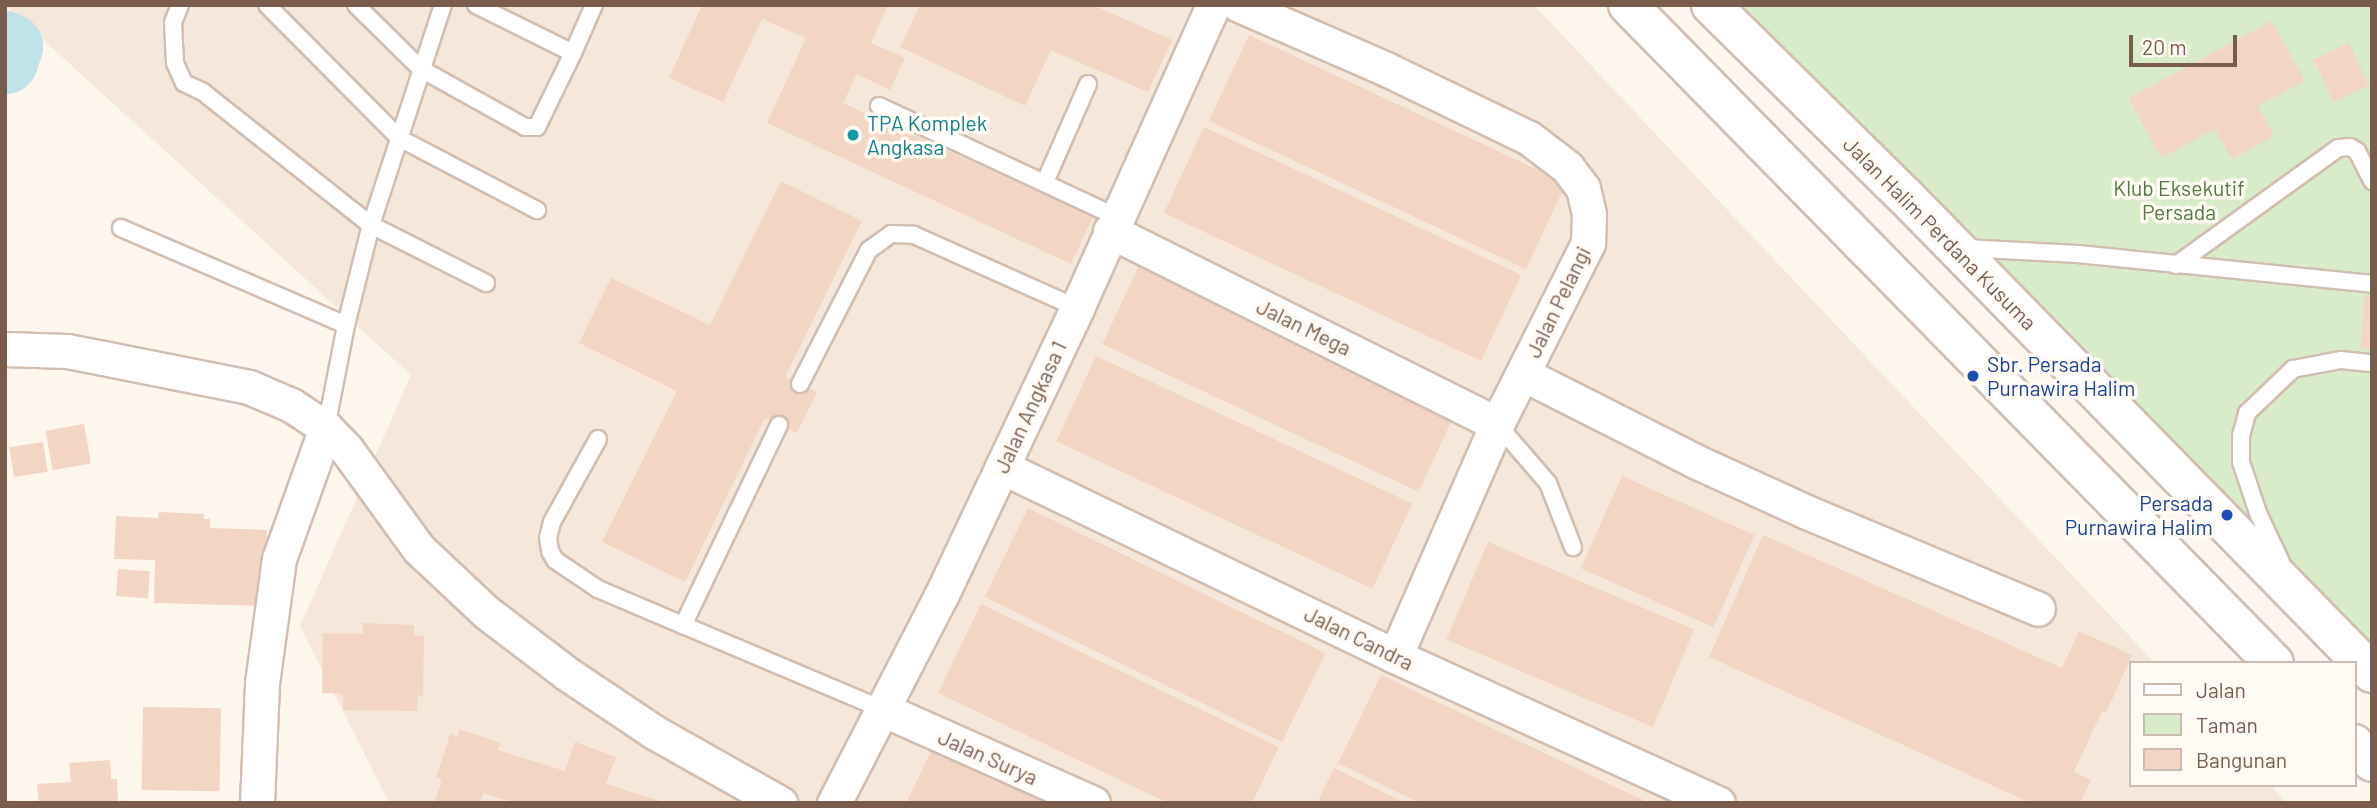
<!DOCTYPE html>
<style>
body{margin:0}
#map{position:relative;width:2377px;height:808px;overflow:hidden;background:#fdf6ec;font-family:Barlow,sans-serif}
div>[style]{position:absolute}
[style*='--x']{left:calc(var(--x)*1px);top:calc(var(--y)*1px);width:calc(var(--w)*1px);rotate:calc(var(--a)*1deg)}
.residential>*{inset:0;background:#f5e8da}
.green>*{inset:0;background:#d8ecc9}
.river>*{height:65px;margin:-32.5px;padding:0 32.5px;transform-origin:32.5px;border-radius:32.5px;background:#bfe3e8}
.building>*{inset:0;background:#f3d5c3;transform-origin:0 0}
.roads{filter:drop-shadow(2px 0 #d1beb0) drop-shadow(-2px 0 #d1beb0) drop-shadow(0 2px #d1beb0) drop-shadow(0 -2px #d1beb0)}
.service>*{height:16px;margin:-8px;padding:0 8px;transform-origin:8px;border-radius:8px;background:#fff}
.minor>*{height:33px;margin:-16.5px;padding:0 16.5px;transform-origin:16.5px;border-radius:16.5px;background:#fff}
.tertiary>*{height:38px;margin:-19px;padding:0 19px;transform-origin:19px;border-radius:19px;background:#fff}
.dots>*{width:19px;height:19px;translate:-50% -50%;box-sizing:border-box;border:4px solid #fffaf3;border-radius:50%}
span{translate:-50% -50%;white-space:nowrap;text-align:center;line-height:1.15;-webkit-text-stroke:7px #fffaf3;paint-order:stroke}
.culture-label{font-size:21px;color:#0d838f}
.left{translate:0 -50%;text-align:left}
.park-label{font-size:21px;color:#537a41}
.street-label{font-size:21px;color:#7a5c4d}
.transit-label{font-size:21px;color:#164399}
.right{translate:-100% -50%;text-align:right}
.frame{position:absolute;inset:0;border:7px solid #7a5c4d;pointer-events:none}
.legend{position:absolute;left:2129px;top:661px;width:228px;height:126px;box-sizing:border-box;background:#fffaf3;border:2px solid #cabbb1;margin:0;padding:9px 12px;list-style:none;font-size:21px;color:#7a5c4d}
.legend li{display:flex;align-items:center;gap:14px;height:35px}
.legend b{width:35px;border:2px solid #cabbb1}
.scale{position:absolute;left:2129px;top:35px;width:108px;height:32px;box-sizing:border-box;border:4px solid #7a5c4d;border-top:0;padding-left:9px;font-size:21px;line-height:24px;white-space:nowrap;color:#7a5c4d;-webkit-text-stroke:5px #fffaf3;paint-order:stroke}
</style>
<div id="map">
<div class="residential">
<div style="clip-path:polygon(5px 5px,1534px 5px,2155px 663px,2130px 663px,2130px 785px,2270px 785px,2287px 803px,389px 803px,300px 626px,411px 375px)"></div>
</div>
<div class="green">
<div style="clip-path:polygon(1711px 5px,2372px 5px,2372px 675px)"></div>
</div>
<div class="river">
<div style="--x:5;--y:43;--w:6;--a:31"></div>
<div style="--x:10;--y:46;--w:16;--a:108"></div>
</div>
<div class="building">
<div style="clip-path:polygon(702px 5px,888px 5px,871px 43px,905px 58px,890px 90px,857px 74px,843px 103px,1093px 217px,1071px 264px,767px 123px,806px 38px,762px 19px,723px 102px,669px 78px)"></div>
<div style="clip-path:polygon(920px 5px,1093px 5px,1172px 40px,1148px 92px,1051px 50px,1025px 106px,900px 47px)"></div>
<div style="clip-path:polygon(2272px 21px,2305px 81px,2258px 106px,2274px 136px,2232px 159px,2215px 129px,2161px 158px,2129px 98px)"></div>
<div style="left:1249px;top:35px;width:350px;height:95px;rotate:25deg"></div>
<div style="left:2349px;top:43px;width:47px;height:39px;rotate:65deg"></div>
<div style="left:1204px;top:127px;width:350px;height:95px;rotate:25deg"></div>
<div style="clip-path:polygon(781px 181px,862px 221px,785px 377px,817px 392px,797px 433px,765px 418px,685px 582px,602px 542px,677px 391px,579px 343px,611px 278px,710px 325px)"></div>
<div style="left:1142px;top:259px;width:349px;height:94px;rotate:25deg"></div>
<div style="clip-path:polygon(2365px 295px,2372px 296px,2372px 349px,2361px 348px)"></div>
<div style="left:1096px;top:356px;width:349px;height:94px;rotate:25deg"></div>
<div style="left:84px;top:424px;width:40px;height:39px;rotate:80deg"></div>
<div style="left:43px;top:442px;width:30px;height:34px;rotate:81deg"></div>
<div style="left:1622px;top:476px;width:145px;height:101px;rotate:24deg"></div>
<div style="left:1028px;top:508px;width:331px;height:99px;rotate:26deg"></div>
<div style="clip-path:polygon(159px 512px,204px 514px,204px 519px,210px 519px,210px 528px,267px 530px,264px 606px,154px 603px,155px 560px,114px 559px,116px 516px,158px 518px)"></div>
<div style="clip-path:polygon(1763px 535px,2062px 668px,2079px 631px,2132px 655px,2106px 713px,2102px 711px,2074px 772px,2091px 780px,2080px 803px,2031px 803px,1709px 657px)"></div>
<div style="left:1488px;top:542px;width:224px;height:106px;rotate:23deg"></div>
<div style="left:118px;top:569px;width:32px;height:27px;rotate:4deg"></div>
<div style="clip-path:polygon(981px 604px,1279px 747px,1252px 803px,1168px 803px,938px 693px)"></div>
<div style="clip-path:polygon(363px 623px,414px 625px,414px 635px,424px 636px,423px 696px,418px 695px,417px 711px,343px 710px,343px 694px,322px 693px,323px 633px,363px 634px)"></div>
<div style="clip-path:polygon(1381px 675px,1559px 760px,1649px 803px,1421px 803px,1397px 792px,1338px 763px)"></div>
<div style="left:143px;top:707px;width:78px;height:83px;rotate:1deg"></div>
<div style="clip-path:polygon(460px 729px,501px 743px,498px 750px,565px 771px,575px 742px,616px 757px,606px 784px,667px 803px,515px 803px,484px 793px,480px 803px,434px 803px,442px 780px,436px 778px,450px 734px,457px 737px)"></div>
<div style="clip-path:polygon(935px 743px,1058px 803px,906px 803px)"></div>
<div style="clip-path:polygon(110px 760px,111px 779px,117px 779px,118px 803px,39px 803px,37px 784px,71px 782px,69px 763px)"></div>
<div style="clip-path:polygon(1334px 768px,1393px 797px,1406px 803px,1317px 803px)"></div>
</div>
<div class="roads">
<div class="service">
<div style="--x:180;--y:5;--w:18;--a:112"></div>
<div style="--x:173;--y:22;--w:41;--a:87.2"></div>
<div style="--x:175;--y:63;--w:22;--a:66"></div>
<div style="--x:184;--y:83;--w:21;--a:25"></div>
<div style="--x:203;--y:92;--w:214;--a:38.4"></div>
<div style="--x:371;--y:225;--w:129;--a:26.8"></div>
<div style="--x:267;--y:5;--w:187;--a:45.2"></div>
<div style="--x:399;--y:138;--w:156;--a:27.6"></div>
<div style="--x:356;--y:5;--w:91;--a:44.6"></div>
<div style="--x:421;--y:69;--w:119;--a:29.1"></div>
<div style="--x:525;--y:127;--w:12;--a:0"></div>
<div style="--x:537;--y:127;--w:82;--a:-64.1"></div>
<div style="--x:573;--y:53;--w:108;--a:-153.7"></div>
<div style="--x:573;--y:53;--w:52;--a:-66.4"></div>
<div style="--x:879;--y:106;--w:263;--a:25"></div>
<div style="--x:1045;--y:182;--w:107;--a:-66.3"></div>
<div style="--x:121;--y:228;--w:245;--a:23.3"></div>
<div style="--x:1964;--y:248;--w:114;--a:3"></div>
<div style="--x:2078;--y:254;--w:296;--a:5.8"></div>
<div style="--x:2176;--y:265;--w:200;--a:-35.8"></div>
<div style="--x:2338;--y:148;--w:12;--a:-5"></div>
<div style="--x:2350;--y:147;--w:8;--a:30"></div>
<div style="--x:2357;--y:151;--w:34;--a:63"></div>
<div style="--x:800;--y:384;--w:151;--a:-62.8"></div>
<div style="--x:869;--y:250;--w:27;--a:-36"></div>
<div style="--x:891;--y:234;--w:23;--a:2"></div>
<div style="--x:914;--y:235;--w:179;--a:24.1"></div>
<div style="--x:1497;--y:424;--w:78;--a:49.2"></div>
<div style="--x:1548;--y:483;--w:69;--a:68.7"></div>
<div style="--x:779;--y:425;--w:222;--a:115.6"></div>
<div style="--x:683;--y:625;--w:218;--a:22.9"></div>
<div style="--x:326;--y:428;--w:105;--a:-79"></div>
<div style="--x:346;--y:325;--w:103;--a:-76"></div>
<div style="--x:371;--y:225;--w:231;--a:-71.9"></div>
<div style="--x:598;--y:439;--w:95;--a:119"></div>
<div style="--x:552;--y:522;--w:16;--a:104"></div>
<div style="--x:548;--y:538;--w:13;--a:81"></div>
<div style="--x:550;--y:551;--w:10;--a:61"></div>
<div style="--x:555;--y:560;--w:52;--a:34"></div>
<div style="--x:598;--y:589;--w:92;--a:23"></div>
<div style="--x:2281;--y:562;--w:54;--a:-115.1"></div>
<div style="--x:2258;--y:513;--w:54;--a:-108.4"></div>
<div style="--x:2241;--y:462;--w:26;--a:-90"></div>
<div style="--x:2241;--y:436;--w:24;--a:-75"></div>
<div style="--x:2247;--y:413;--w:64;--a:-43.7"></div>
<div style="--x:2293;--y:369;--w:49;--a:-10.6"></div>
<div style="--x:2341;--y:360;--w:31;--a:6"></div>
</div>
<div class="minor">
<div style="--x:1239;--y:5;--w:160;--a:23.5"></div>
<div style="--x:1386;--y:69;--w:159;--a:25.8"></div>
<div style="--x:1529;--y:138;--w:48;--a:37.3"></div>
<div style="--x:1567;--y:167;--w:26;--a:53"></div>
<div style="--x:1583;--y:188;--w:27;--a:77"></div>
<div style="--x:1589;--y:214;--w:29;--a:92"></div>
<div style="--x:1588;--y:243;--w:203;--a:116.7"></div>
<div style="--x:1497;--y:424;--w:253;--a:113.7"></div>
<div style="--x:1110;--y:231;--w:432;--a:26.5"></div>
<div style="--x:5;--y:349;--w:62;--a:1.8"></div>
<div style="--x:67;--y:351;--w:37;--a:11"></div>
<div style="--x:103;--y:358;--w:149;--a:11.2"></div>
<div style="--x:249;--y:387;--w:46;--a:23.2"></div>
<div style="--x:291;--y:405;--w:42;--a:33.3"></div>
<div style="--x:326;--y:428;--w:30;--a:46"></div>
<div style="--x:347;--y:450;--w:122;--a:54"></div>
<div style="--x:419;--y:549;--w:92;--a:43.2"></div>
<div style="--x:486;--y:612;--w:101;--a:37.3"></div>
<div style="--x:566;--y:673;--w:106;--a:33.8"></div>
<div style="--x:654;--y:732;--w:145;--a:29.4"></div>
<div style="--x:1523;--y:374;--w:193;--a:26.8"></div>
<div style="--x:1695;--y:461;--w:125;--a:24.5"></div>
<div style="--x:1809;--y:513;--w:248;--a:22.7"></div>
<div style="--x:1002;--y:467;--w:436;--a:25.7"></div>
<div style="--x:1395;--y:656;--w:355;--a:24.5"></div>
<div style="--x:884;--y:710;--w:229;--a:24"></div>
<div style="--x:257;--y:803;--w:120;--a:-87.6"></div>
<div style="--x:262;--y:683;--w:125;--a:-82.2"></div>
<div style="--x:279;--y:559;--w:139;--a:-70.3"></div>
<div style="--x:834;--y:803;--w:235;--a:-62.7"></div>
<div style="--x:942;--y:594;--w:316;--a:-64.7"></div>
<div style="--x:1077;--y:308;--w:332;--a:-65.8"></div>
</div>
<div class="tertiary">
<div style="--x:1628;--y:5;--w:922;--a:45.53"></div>
<div style="--x:1711;--y:5;--w:271;--a:44.6"></div>
<div style="--x:1904;--y:195;--w:669;--a:45.61"></div>
<div style="--x:2354;--y:744;--w:25;--a:45"></div>
</div>
</div>
<div class="dots">
<div style="left:853px;top:135px;background:#0f9aa8"></div>
<div style="left:1973px;top:376px;background:#1a4fb4"></div>
<div style="left:2227px;top:515px;background:#1a4fb4"></div>
</div>
<div class="culture-label">
<span class="left" style="left:867px;top:135px">TPA Komplek<br>Angkasa</span>
</div>
<div class="park-label">
<span style="left:2179px;top:200px">Klub Eksekutif<br>Persada</span>
</div>
<div class="street-label">
<span style="left:1940px;top:233px;rotate:45deg">Jalan Halim Perdana Kusuma</span>
<span style="left:1558px;top:302px;rotate:-64deg">Jalan Pelangi</span>
<span style="left:1304px;top:327px;rotate:26deg">Jalan Mega</span>
<span style="left:1030px;top:407px;rotate:-65deg">Jalan Angkasa 1</span>
<span style="left:1359px;top:638px;rotate:26deg">Jalan Candra</span>
<span style="left:988px;top:757px;rotate:24deg">Jalan Surya</span>
</div>
<div class="transit-label">
<span class="left" style="left:1987px;top:376px">Sbr. Persada<br>Purnawira Halim</span>
<span class="right" style="left:2213px;top:515px">Persada<br>Purnawira Halim</span>
</div>
<div class="frame"></div>
<ul class="legend">
<li><b style="height:9px;background:#fff"></b>Jalan</li>
<li><b style="height:19px;background:#d8ecc9"></b>Taman</li>
<li><b style="height:19px;background:#f3d5c3"></b>Bangunan</li>
</ul>
<div class="scale">20 m</div>
</div>
